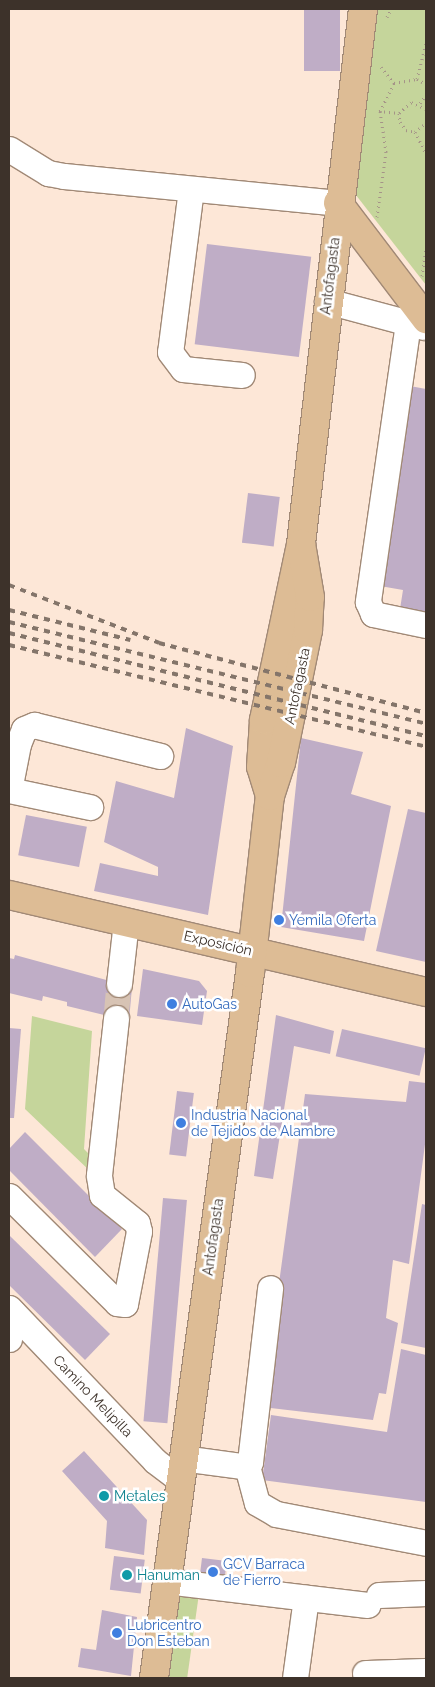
<!DOCTYPE html>
<meta charset="utf-8">
<style>
body{margin:0}
#map{position:relative;width:435px;height:1687px;overflow:hidden;background:#fde7d7;font-family:Raleway,sans-serif}
div>[style]{position:absolute}
[style*='--x']{left:calc(var(--x)*1px);top:calc(var(--y)*1px);width:calc(var(--w)*1px);rotate:calc(var(--a)*1deg)}
.green>*{inset:0;background:#c5d59b;transform-origin:0 0}
.building>*{inset:0;background:#bfadc6;transform-origin:0 0}
.minor-tunnel>*{height:25px;margin-top:-12.5px;transform-origin:0;background:repeating-linear-gradient(90deg,#d7c3b4 0 25px,transparent 0 37px)}
.path>*{height:3px;margin-top:-1.5px;transform-origin:0;background:repeating-linear-gradient(90deg,#a59488 0 1px,transparent 0 5px)}
.roads{filter:drop-shadow(1px 0 #a18976) drop-shadow(-1px 0 #a18976) drop-shadow(0 1px #a18976) drop-shadow(0 -1px #a18976)}
.minor>*{height:25px;margin:-12.5px;padding:0 12.5px;transform-origin:12.5px;border-radius:12.5px;background:#fff}
.major>*{height:28px;margin:-14px;padding:0 14px;transform-origin:14px;border-radius:14px;background:#ddbc95}
.rail>*{height:4px;margin-top:-2px;transform-origin:0;background:repeating-linear-gradient(90deg,#84756a 0 6px,transparent 0 12px)}
.dots>*{width:14px;height:14px;translate:-50% -50%;box-sizing:border-box;border:2px solid #fff;border-radius:50%}
span{translate:-50% -50%;white-space:nowrap;text-align:center;line-height:1.15;-webkit-text-stroke:5px #fff;paint-order:stroke}
.street-label{font-size:14px;color:#3d322a}
.shop-label{font-size:14px;color:#366cbe}
.left{translate:0 -50%;text-align:left}
.culture-label{font-size:14px;color:#0d838f}
.frame{position:absolute;inset:0;border:10px solid #3d322a;pointer-events:none}
</style>
<div id="map">
<div class="green">
<div style="clip-path:polygon(373px 9px,426px 9px,426px 285px,352px 190px)"></div>
<div style="clip-path:polygon(32px 1016px,92px 1031px,84px 1149px,93px 1158px,91px 1172px,25px 1109px)"></div>
<div style="left:178px;top:1585px;width:22px;height:94px;rotate:8deg"></div>
</div>
<div class="building">
<div style="left:304px;top:9px;width:36px;height:62px"></div>
<div style="left:207px;top:244px;width:105px;height:101px;rotate:7deg"></div>
<div style="clip-path:polygon(410px 386px,426px 389px,426px 613px,400px 609px,403px 590px,380px 586px)"></div>
<div style="left:248px;top:493px;width:32px;height:50px;rotate:7deg"></div>
<div style="clip-path:polygon(186px 728px,233px 746px,208px 915px,94px 891px,100px 863px,158px 876px,158px 867px,104px 842px,116px 781px,174px 798px)"></div>
<div style="clip-path:polygon(301px 738px,363px 752px,351px 794px,391px 806px,364px 941px,281px 927px)"></div>
<div style="clip-path:polygon(408px 809px,426px 813px,426px 962px,376px 951px)"></div>
<div style="left:26px;top:815px;width:62px;height:41px;rotate:11deg"></div>
<div style="clip-path:polygon(15px 955px,132px 987px,129px 1021px,67px 1006px,67px 1002px,43px 996px,42px 1001px,9px 993px,9px 958px,14px 959px)"></div>
<div style="clip-path:polygon(143px 969px,199px 981px,207px 991px,202px 1025px,137px 1016px)"></div>
<div style="clip-path:polygon(276px 1015px,334px 1031px,330px 1054px,294px 1046px,273px 1179px,254px 1176px)"></div>
<div style="clip-path:polygon(9px 1028px,21px 1029px,14px 1118px,9px 1118px)"></div>
<div style="left:342px;top:1029px;width:86px;height:28px;rotate:13deg"></div>
<div style="clip-path:polygon(409px 1081px,426px 1083px,426px 1137px,409px 1264px,393px 1260px,386px 1318px,398px 1323px,386px 1394px,379px 1393px,373px 1420px,262px 1407px,305px 1094px,406px 1102px)"></div>
<div style="left:177px;top:1091px;width:17px;height:64px;rotate:7deg"></div>
<div style="clip-path:polygon(25px 1132px,122px 1229px,95px 1257px,9px 1170px,9px 1149px)"></div>
<div style="left:163px;top:1198px;width:24px;height:224px;rotate:5deg"></div>
<div style="clip-path:polygon(422px 1204px,426px 1205px,426px 1348px,401px 1343px)"></div>
<div style="clip-path:polygon(10px 1236px,110px 1334px,85px 1360px,9px 1285px)"></div>
<div style="clip-path:polygon(401px 1349px,426px 1355px,426px 1502px,262px 1480px,271px 1415px,387px 1432px)"></div>
<div style="clip-path:polygon(84px 1451px,147px 1520px,144px 1555px,105px 1548px,107px 1521px,62px 1471px)"></div>
<div style="left:114px;top:1556px;width:31px;height:34px;rotate:7deg"></div>
<div style="left:202px;top:1558px;width:25px;height:25px;rotate:7deg"></div>
<div style="clip-path:polygon(102px 1610px,137px 1617px,131px 1676px,78px 1667px,81px 1648px,96px 1650px)"></div>
</div>
<div class="minor-tunnel">
<div style="--x:116;--y:1018;--w:34;--a:-85"></div>
</div>
<div class="path">
<div style="--x:387;--y:17;--w:9;--a:-63"></div>
<div style="--x:381;--y:67;--w:21;--a:51"></div>
<div style="--x:394;--y:83;--w:23;--a:-10"></div>
<div style="--x:417;--y:79;--w:38;--a:-76"></div>
<div style="--x:417;--y:79;--w:10;--a:29"></div>
<div style="--x:420;--y:103;--w:10;--a:-53"></div>
<div style="--x:426;--y:109;--w:17;--a:-155"></div>
<div style="--x:411;--y:102;--w:16;--a:137"></div>
<div style="--x:399;--y:113;--w:9;--a:84"></div>
<div style="--x:400;--y:122;--w:10;--a:53"></div>
<div style="--x:406;--y:130;--w:9;--a:13"></div>
<div style="--x:415;--y:132;--w:14;--a:-39"></div>
<div style="--x:379;--y:111;--w:20;--a:6"></div>
<div style="--x:415;--y:132;--w:25;--a:63"></div>
<div style="--x:377;--y:217;--w:66;--a:-82.1"></div>
<div style="--x:386;--y:152;--w:41;--a:-98.3"></div>
<div style="--x:380;--y:111;--w:31;--a:-63"></div>
<div style="--x:422;--y:276;--w:29;--a:-82"></div>
</div>
<div class="roads">
<div class="minor">
<div style="--x:9;--y:149;--w:46;--a:31.6"></div>
<div style="--x:48;--y:173;--w:16;--a:11"></div>
<div style="--x:64;--y:176;--w:275;--a:5.6"></div>
<div style="--x:191;--y:189;--w:164;--a:97.3"></div>
<div style="--x:170;--y:352;--w:21;--a:53"></div>
<div style="--x:183;--y:369;--w:59;--a:5.8"></div>
<div style="--x:327;--y:301;--w:100;--a:15"></div>
<div style="--x:408;--y:323;--w:282;--a:98.2"></div>
<div style="--x:368;--y:602;--w:13;--a:67"></div>
<div style="--x:373;--y:614;--w:54;--a:11.7"></div>
<div style="--x:9;--y:790;--w:47;--a:-78.9"></div>
<div style="--x:18;--y:744;--w:16;--a:-68"></div>
<div style="--x:24;--y:729;--w:11;--a:-22"></div>
<div style="--x:34;--y:725;--w:130;--a:13.8"></div>
<div style="--x:9;--y:790;--w:83;--a:11.9"></div>
<div style="--x:119;--y:984;--w:62;--a:-83.6"></div>
<div style="--x:9;--y:1196;--w:152;--a:44.7"></div>
<div style="--x:117;--y:1303;--w:8;--a:7"></div>
<div style="--x:125;--y:1304;--w:74;--a:-79.1"></div>
<div style="--x:139;--y:1231;--w:8;--a:-104"></div>
<div style="--x:137;--y:1223;--w:45;--a:-141.3"></div>
<div style="--x:102;--y:1195;--w:20;--a:-99"></div>
<div style="--x:99;--y:1175;--w:158;--a:-83.8"></div>
<div style="--x:9;--y:1308;--w:211;--a:46.3"></div>
<div style="--x:155;--y:1461;--w:31;--a:37"></div>
<div style="--x:9;--y:1339;--w:27;--a:-82"></div>
<div style="--x:182;--y:1458;--w:61;--a:7.6"></div>
<div style="--x:242;--y:1466;--w:9;--a:-27"></div>
<div style="--x:250;--y:1462;--w:175;--a:-83.4"></div>
<div style="--x:247;--y:1466;--w:38;--a:75"></div>
<div style="--x:257;--y:1503;--w:22;--a:30"></div>
<div style="--x:276;--y:1514;--w:153;--a:10.9"></div>
<div style="--x:166;--y:1581;--w:203;--a:6.8"></div>
<div style="--x:379;--y:1595;--w:47;--a:-2.4"></div>
<div style="--x:365;--y:1673;--w:61;--a:-1.9"></div>
<div style="--x:295;--y:1678;--w:81;--a:-82.2"></div>
</div>
<div class="major">
<div style="--x:338;--y:203;--w:146;--a:52.8"></div>
<div style="--x:270;--y:796;--w:30;--a:-107"></div>
<div style="--x:261;--y:767;--w:47;--a:-86.3"></div>
<div style="--x:264;--y:720;--w:180;--a:-78.1"></div>
<div style="--x:301;--y:544;--w:539;--a:-83.39"></div>
<div style="--x:9;--y:895;--w:428;--a:13.1"></div>
<div style="--x:154;--y:1678;--w:712;--a:-82.25"></div>
<div style="--x:250;--y:973;--w:178;--a:-83.6"></div>
<div style="--x:270;--y:796;--w:35;--a:-72"></div>
<div style="--x:281;--y:763;--w:136;--a:-78.5"></div>
<div style="--x:308;--y:630;--w:33;--a:-87"></div>
<div style="--x:310;--y:597;--w:54;--a:-99.6"></div>
</div>
</div>
<div class="rail">
<div style="--x:9;--y:585;--w:161;--a:21.1"></div>
<div style="--x:159;--y:643;--w:276;--a:14.7"></div>
<div style="--x:9;--y:610;--w:125;--a:13.9"></div>
<div style="--x:9;--y:622;--w:429;--a:13.7"></div>
<div style="--x:9;--y:633;--w:430;--a:13.9"></div>
<div style="--x:9;--y:645;--w:429;--a:13.7"></div>
</div>
<div class="dots">
<div style="left:279px;top:920px;background:#3f7fe0"></div>
<div style="left:172px;top:1004px;background:#3f7fe0"></div>
<div style="left:181px;top:1123px;background:#3f7fe0"></div>
<div style="left:104px;top:1496px;background:#0f9aa8"></div>
<div style="left:213px;top:1572px;background:#3f7fe0"></div>
<div style="left:127px;top:1575px;background:#0f9aa8"></div>
<div style="left:117px;top:1633px;background:#3f7fe0"></div>
</div>
<div class="street-label">
<span style="left:330px;top:276px;rotate:-83deg">Antofagasta</span>
<span style="left:297px;top:686px;rotate:-78deg">Antofagasta</span>
<span style="left:218px;top:943px;rotate:13deg">Exposición</span>
<span style="left:213px;top:1237px;rotate:-82deg">Antofagasta</span>
<span style="left:93px;top:1396px;rotate:46deg">Camino Melipilla</span>
</div>
<div class="shop-label">
<span class="left" style="left:289px;top:920px">Yemila Oferta</span>
<span class="left" style="left:182px;top:1004px">AutoGas</span>
<span class="left" style="left:191px;top:1123px">Industria Nacional<br>de Tejidos de Alambre</span>
<span class="left" style="left:223px;top:1572px">GCV Barraca<br>de Fierro</span>
<span class="left" style="left:127px;top:1633px">Lubricentro<br>Don Esteban</span>
</div>
<div class="culture-label">
<span class="left" style="left:114px;top:1496px">Metales</span>
<span class="left" style="left:137px;top:1575px">Hanuman</span>
</div>
<div class="frame"></div>
</div>
